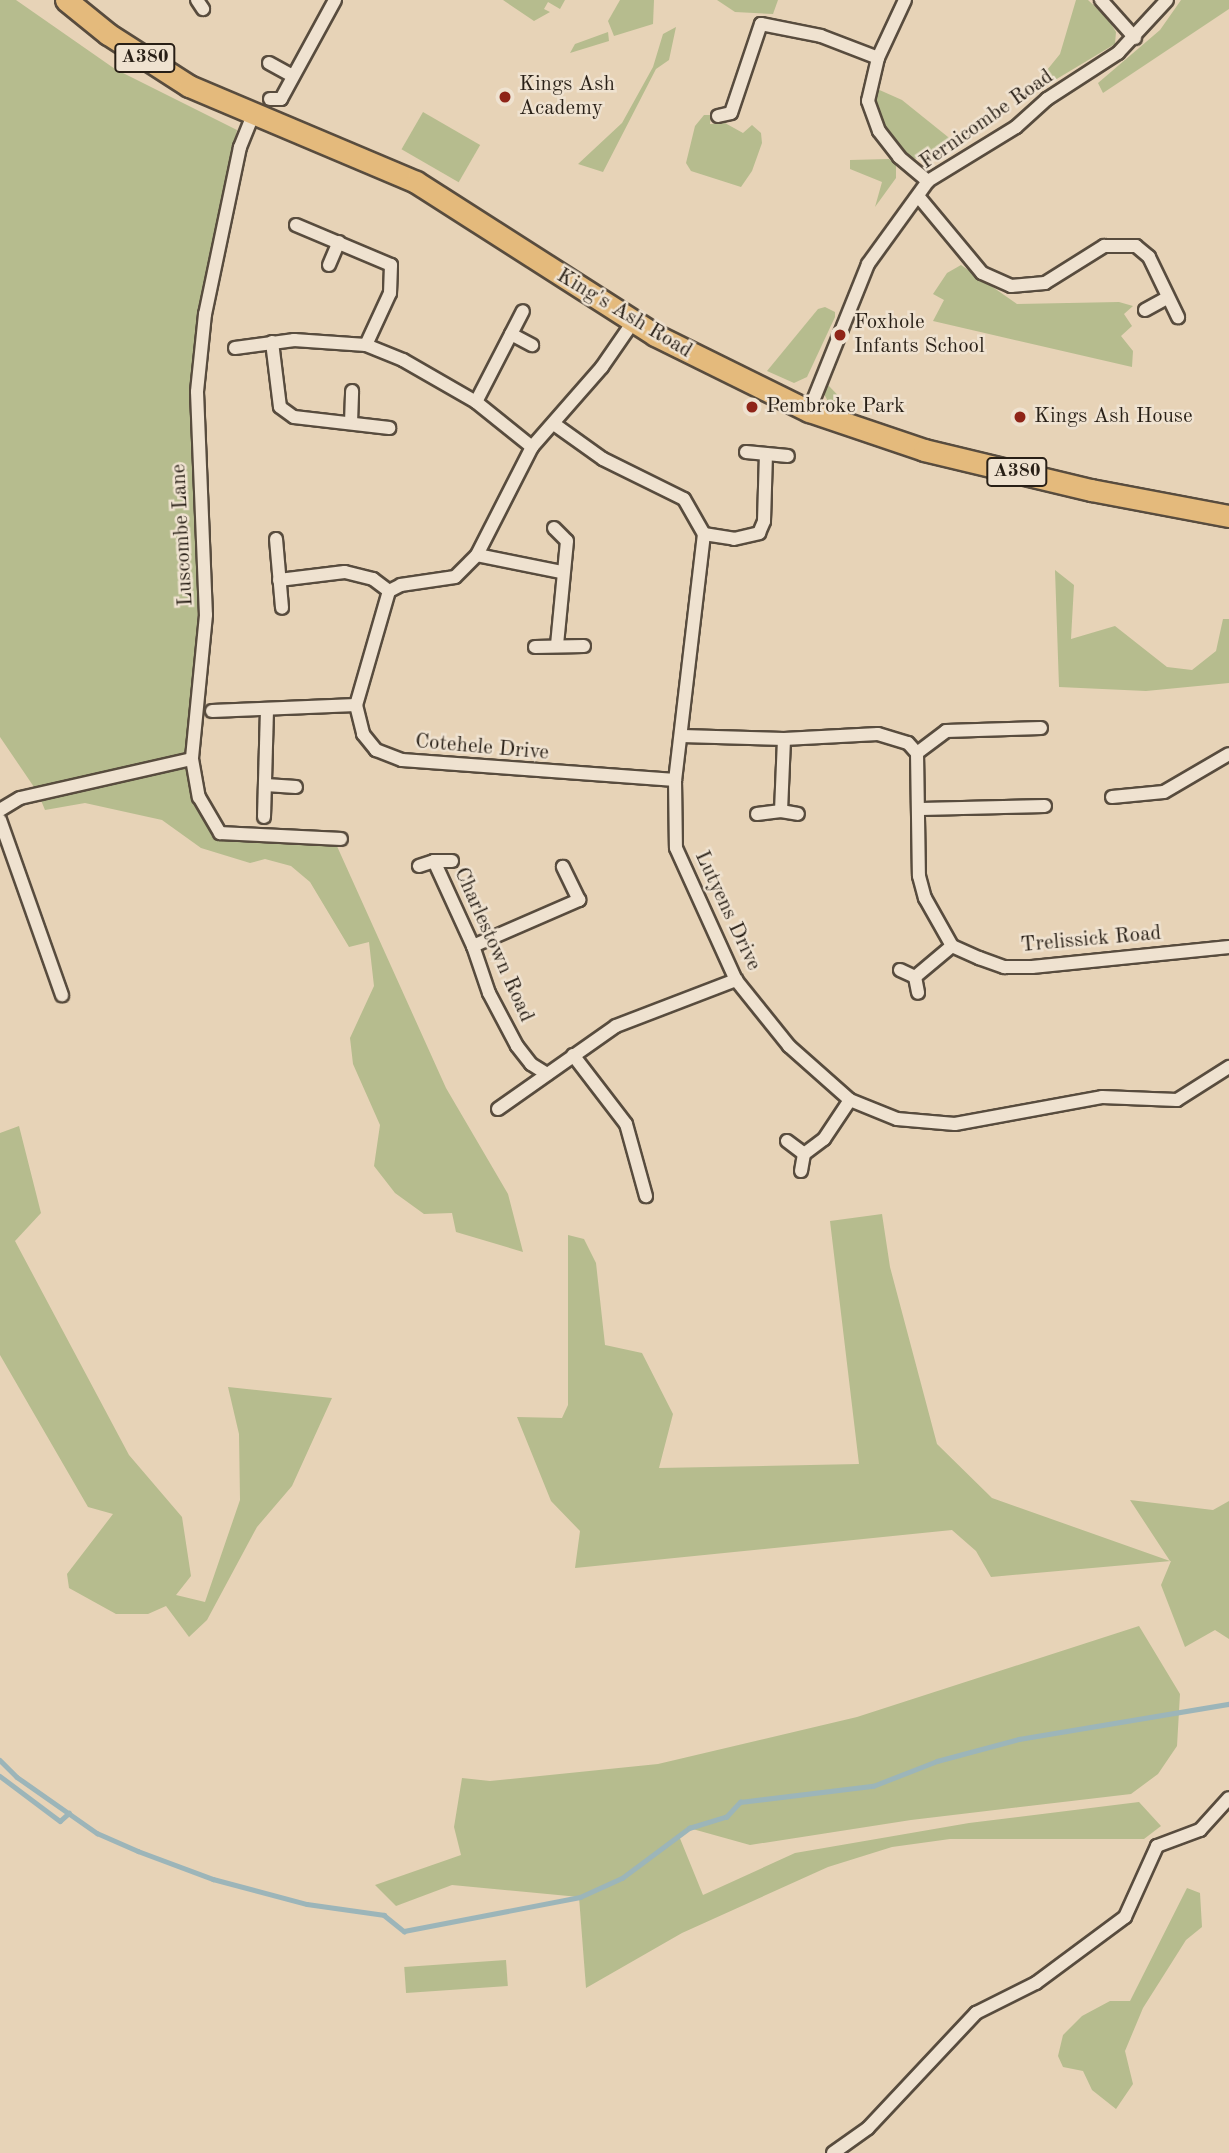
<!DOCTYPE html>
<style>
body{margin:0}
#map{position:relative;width:1229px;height:2153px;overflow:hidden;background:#e7d3b7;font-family:"Old Standard TT",serif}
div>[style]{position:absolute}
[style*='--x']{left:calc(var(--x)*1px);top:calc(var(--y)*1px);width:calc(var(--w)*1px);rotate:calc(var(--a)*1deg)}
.green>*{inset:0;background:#b6bc8e;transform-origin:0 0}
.stream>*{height:4.5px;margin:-2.25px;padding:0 2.25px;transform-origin:2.25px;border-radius:2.25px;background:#9cb5b9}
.roads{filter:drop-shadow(2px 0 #584c3e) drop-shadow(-2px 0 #584c3e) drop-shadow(0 2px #584c3e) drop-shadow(0 -2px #584c3e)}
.minor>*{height:12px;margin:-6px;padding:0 6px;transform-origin:6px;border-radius:6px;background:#efe2d0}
.trunk>*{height:21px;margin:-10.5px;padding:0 10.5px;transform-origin:10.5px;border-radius:10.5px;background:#e4ba7c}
.dots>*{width:19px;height:19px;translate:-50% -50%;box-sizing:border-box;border:4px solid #efe2d0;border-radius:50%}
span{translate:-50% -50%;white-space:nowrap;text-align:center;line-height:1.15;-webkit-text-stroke:5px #efe2d0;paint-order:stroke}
.shield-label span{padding:2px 5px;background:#efe2d0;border:2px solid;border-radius:5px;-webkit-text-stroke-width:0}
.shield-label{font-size:19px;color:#281f16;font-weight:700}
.poi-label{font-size:21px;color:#281f16}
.left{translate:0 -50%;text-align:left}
.street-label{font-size:21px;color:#281f16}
</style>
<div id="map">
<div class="green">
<div style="clip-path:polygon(0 0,16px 0,115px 69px,237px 130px,198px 313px,191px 392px,198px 615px,185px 753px,34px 787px,0 737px)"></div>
<div style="clip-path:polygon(503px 0,565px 0,560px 9px,548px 2px,544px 9px,550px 12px,534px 21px)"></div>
<div style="clip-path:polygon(620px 0,654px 0,653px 24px,614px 36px,608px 21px)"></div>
<div style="clip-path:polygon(717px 0,778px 0,773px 14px,735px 12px)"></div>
<div style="clip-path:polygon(1076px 0,1088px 0,1108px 19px,1116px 32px,1115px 44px,1050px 83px,1043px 75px,1060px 54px)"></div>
<div style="clip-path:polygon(1181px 0,1229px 0,1229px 9px,1103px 93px,1098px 83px,1160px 30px)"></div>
<div style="clip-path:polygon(676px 27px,669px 60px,656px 69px,603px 172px,578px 164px,622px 123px,653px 67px,663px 34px)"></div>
<div style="clip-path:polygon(608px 32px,609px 41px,570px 53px,575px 44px)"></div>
<div style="clip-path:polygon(875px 88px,902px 100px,953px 141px,921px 159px,909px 158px,878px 115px)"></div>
<div style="left:423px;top:112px;width:66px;height:43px;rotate:30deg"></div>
<div style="clip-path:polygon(704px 115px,711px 115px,710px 124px,725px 123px,743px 133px,752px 125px,761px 133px,762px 143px,752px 171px,741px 187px,691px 171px,686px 163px,695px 126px)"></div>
<div style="clip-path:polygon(889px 159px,896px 165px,896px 178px,875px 207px,882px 182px,850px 169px,850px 160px)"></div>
<div style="clip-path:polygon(961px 265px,1017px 304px,1119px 302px,1133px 306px,1124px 314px,1132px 326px,1121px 336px,1133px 351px,1132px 367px,933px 321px,944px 300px,933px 294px,947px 273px)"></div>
<div style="clip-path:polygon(825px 307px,835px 312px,835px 317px,807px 377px,794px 383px,767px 371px,818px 309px)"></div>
<div style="clip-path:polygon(826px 383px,858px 416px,856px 421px,831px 407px,824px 394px)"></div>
<div style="clip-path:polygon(1055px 570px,1074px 585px,1071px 639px,1115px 626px,1167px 667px,1192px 670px,1216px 651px,1223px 619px,1229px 619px,1229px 683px,1146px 691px,1059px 687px)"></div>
<div style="clip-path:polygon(188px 764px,215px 835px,255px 842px,336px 844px,446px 1088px,508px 1194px,523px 1252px,456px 1232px,452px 1213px,424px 1214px,395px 1193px,374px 1166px,380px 1125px,353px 1064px,350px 1038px,374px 986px,369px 942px,349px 947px,310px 882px,291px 866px,265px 859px,250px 863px,201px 848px,162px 820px,85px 803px,45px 810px,40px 798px)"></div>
<div style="clip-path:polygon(19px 1126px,41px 1213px,15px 1241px,129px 1455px,182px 1517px,191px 1576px,176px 1595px,205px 1602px,240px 1500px,239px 1434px,228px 1387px,332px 1398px,292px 1486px,257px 1527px,207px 1620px,189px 1637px,166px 1606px,148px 1614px,116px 1614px,69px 1588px,67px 1574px,113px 1514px,88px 1507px,0 1355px,0 1133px)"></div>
<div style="clip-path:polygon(882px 1214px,890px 1267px,937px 1444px,992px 1498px,1170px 1561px,1130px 1500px,1213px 1510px,1229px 1501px,1229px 1639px,1215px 1630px,1185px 1647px,1161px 1585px,1171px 1561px,991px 1577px,976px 1551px,952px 1530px,575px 1568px,580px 1531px,551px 1501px,517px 1417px,562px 1418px,568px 1405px,568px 1235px,584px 1239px,596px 1263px,605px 1345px,642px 1353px,673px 1414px,659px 1468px,859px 1464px,830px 1221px)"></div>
<div style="clip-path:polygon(1139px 1626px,1180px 1694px,1177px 1746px,1158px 1774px,1131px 1794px,911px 1820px,750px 1845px,689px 1828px,679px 1836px,703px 1895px,795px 1853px,969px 1823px,1139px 1802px,1161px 1826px,1144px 1839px,950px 1839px,892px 1847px,828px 1867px,682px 1933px,586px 1988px,579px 1897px,452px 1885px,396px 1906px,375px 1885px,461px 1855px,454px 1827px,462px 1778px,490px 1781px,658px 1764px,857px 1717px)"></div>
<div style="clip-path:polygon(1187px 1888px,1200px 1893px,1202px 1927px,1186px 1940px,1143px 2008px,1125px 2051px,1133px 2084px,1116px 2109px,1092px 2090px,1083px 2071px,1063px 2067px,1058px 2056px,1063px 2035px,1082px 2016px,1110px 2001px,1130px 2001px)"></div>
<div style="left:506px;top:1960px;width:26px;height:102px;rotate:86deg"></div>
</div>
<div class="stream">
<div style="--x:0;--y:1760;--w:24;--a:45"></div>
<div style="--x:17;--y:1777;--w:98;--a:35"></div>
<div style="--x:97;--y:1833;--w:45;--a:23.7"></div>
<div style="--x:138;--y:1851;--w:80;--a:20.5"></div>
<div style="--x:213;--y:1879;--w:97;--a:14.9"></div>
<div style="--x:307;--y:1904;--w:78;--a:8.1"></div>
<div style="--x:384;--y:1915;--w:26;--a:39"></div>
<div style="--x:404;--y:1931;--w:179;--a:-10.9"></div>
<div style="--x:580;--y:1897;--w:46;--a:-24.3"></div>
<div style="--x:622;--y:1878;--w:84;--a:-36.7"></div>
<div style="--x:689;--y:1828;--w:39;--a:-17"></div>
<div style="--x:726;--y:1817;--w:21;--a:-47"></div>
<div style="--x:740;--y:1802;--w:134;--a:-6.9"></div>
<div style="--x:873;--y:1786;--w:69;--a:-21.3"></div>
<div style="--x:937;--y:1761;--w:85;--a:-15"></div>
<div style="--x:1019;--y:1739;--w:213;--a:-9.5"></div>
<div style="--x:0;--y:1776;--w:75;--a:36.9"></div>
<div style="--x:60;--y:1821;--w:12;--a:-42"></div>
</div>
<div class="roads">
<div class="minor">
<div style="--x:197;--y:0;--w:11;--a:56"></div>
<div style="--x:905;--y:0;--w:64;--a:115"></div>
<div style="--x:878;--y:58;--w:44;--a:103.1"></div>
<div style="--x:868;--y:101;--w:32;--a:70"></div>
<div style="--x:879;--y:131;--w:33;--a:52"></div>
<div style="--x:899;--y:157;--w:38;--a:40"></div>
<div style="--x:1101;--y:0;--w:51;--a:48.2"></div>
<div style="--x:269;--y:63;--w:25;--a:29"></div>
<div style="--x:270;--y:99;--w:11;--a:0"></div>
<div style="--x:281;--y:99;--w:113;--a:-61.4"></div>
<div style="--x:253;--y:115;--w:35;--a:112"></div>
<div style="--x:240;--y:147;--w:171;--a:101.8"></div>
<div style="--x:205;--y:314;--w:78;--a:95.9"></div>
<div style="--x:197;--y:392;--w:223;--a:87.7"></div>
<div style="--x:206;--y:615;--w:145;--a:95.6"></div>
<div style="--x:192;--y:759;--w:39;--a:80"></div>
<div style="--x:199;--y:797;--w:42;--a:59.7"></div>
<div style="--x:220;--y:833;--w:121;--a:2.8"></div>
<div style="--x:718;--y:116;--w:13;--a:-13"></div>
<div style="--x:731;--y:113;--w:94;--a:-71.4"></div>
<div style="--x:761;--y:24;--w:61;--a:11.3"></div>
<div style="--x:821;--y:36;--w:61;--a:21.1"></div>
<div style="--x:918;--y:196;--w:100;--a:50.3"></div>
<div style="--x:982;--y:273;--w:32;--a:24"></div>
<div style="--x:1011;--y:286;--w:34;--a:-5"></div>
<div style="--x:1045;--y:283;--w:70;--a:-32.1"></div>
<div style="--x:1104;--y:246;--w:32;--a:0"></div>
<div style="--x:1136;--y:246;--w:17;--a:40"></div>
<div style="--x:1149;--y:257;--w:67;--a:64.2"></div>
<div style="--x:296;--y:225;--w:103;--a:22.8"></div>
<div style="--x:391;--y:265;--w:28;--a:92"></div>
<div style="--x:390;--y:293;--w:57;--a:114.8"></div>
<div style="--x:329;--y:265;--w:25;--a:-67"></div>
<div style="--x:1145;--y:310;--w:26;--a:-29"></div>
<div style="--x:633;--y:322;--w:55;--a:124.6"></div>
<div style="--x:602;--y:367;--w:106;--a:131.2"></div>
<div style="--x:532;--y:447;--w:121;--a:117"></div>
<div style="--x:477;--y:555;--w:31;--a:135"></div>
<div style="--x:455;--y:577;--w:55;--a:171.6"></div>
<div style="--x:401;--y:585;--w:13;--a:153"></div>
<div style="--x:389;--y:591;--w:119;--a:106.1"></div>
<div style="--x:356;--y:705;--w:30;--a:76"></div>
<div style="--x:363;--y:734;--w:21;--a:51"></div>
<div style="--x:376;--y:750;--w:28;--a:21"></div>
<div style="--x:402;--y:760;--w:274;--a:4.2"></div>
<div style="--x:511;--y:334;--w:24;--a:28"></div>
<div style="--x:272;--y:342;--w:65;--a:83"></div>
<div style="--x:280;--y:407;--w:17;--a:36"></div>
<div style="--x:294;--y:417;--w:96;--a:6.6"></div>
<div style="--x:235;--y:348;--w:60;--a:-7.7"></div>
<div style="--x:294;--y:340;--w:72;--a:4"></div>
<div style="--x:366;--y:345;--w:40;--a:22"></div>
<div style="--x:403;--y:360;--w:84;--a:29.9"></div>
<div style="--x:476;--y:402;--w:72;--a:38.8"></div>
<div style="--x:476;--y:402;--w:102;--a:-62.7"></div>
<div style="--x:809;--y:411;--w:158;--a:-68.1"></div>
<div style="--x:868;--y:264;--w:102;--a:-54.1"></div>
<div style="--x:928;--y:181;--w:103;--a:-31.5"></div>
<div style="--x:1016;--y:127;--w:42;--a:-42.1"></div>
<div style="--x:1047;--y:99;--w:85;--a:-32.9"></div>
<div style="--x:1118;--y:53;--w:72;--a:-47.2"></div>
<div style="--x:351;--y:423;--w:32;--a:-88"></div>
<div style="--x:554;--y:424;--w:60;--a:35.5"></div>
<div style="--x:603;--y:459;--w:90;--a:26.3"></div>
<div style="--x:684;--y:499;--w:40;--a:60.3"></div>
<div style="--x:704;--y:534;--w:248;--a:96.7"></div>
<div style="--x:675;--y:780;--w:68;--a:89.2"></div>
<div style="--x:676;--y:848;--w:145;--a:65.6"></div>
<div style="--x:736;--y:980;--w:85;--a:51.2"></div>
<div style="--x:789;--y:1046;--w:81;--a:41.5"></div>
<div style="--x:850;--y:1100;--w:51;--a:22"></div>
<div style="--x:897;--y:1119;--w:58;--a:4.9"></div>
<div style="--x:955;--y:1124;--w:149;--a:-10.4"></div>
<div style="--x:1102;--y:1097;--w:75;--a:2.3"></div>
<div style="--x:1177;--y:1100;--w:62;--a:-32.4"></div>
<div style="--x:746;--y:452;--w:42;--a:5.4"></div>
<div style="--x:554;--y:528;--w:18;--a:45"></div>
<div style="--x:567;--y:541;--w:103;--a:95.5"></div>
<div style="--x:704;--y:534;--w:30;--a:9"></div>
<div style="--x:734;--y:539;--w:26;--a:-13"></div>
<div style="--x:759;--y:533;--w:13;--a:-67"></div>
<div style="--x:764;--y:521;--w:67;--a:-88.3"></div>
<div style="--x:276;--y:539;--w:69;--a:85"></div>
<div style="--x:477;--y:555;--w:86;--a:11.4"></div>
<div style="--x:279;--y:580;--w:66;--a:-6.9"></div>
<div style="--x:345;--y:572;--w:29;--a:14"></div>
<div style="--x:373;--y:579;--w:20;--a:37"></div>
<div style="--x:535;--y:647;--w:49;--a:-1.2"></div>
<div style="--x:212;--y:711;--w:144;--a:-2.4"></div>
<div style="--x:682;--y:736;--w:102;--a:1.7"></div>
<div style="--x:784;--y:739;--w:94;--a:-3"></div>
<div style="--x:878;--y:734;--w:31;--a:17"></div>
<div style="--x:908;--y:743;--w:13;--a:48"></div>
<div style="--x:917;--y:753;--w:123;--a:89.1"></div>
<div style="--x:919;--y:876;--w:23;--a:75"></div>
<div style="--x:925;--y:898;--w:55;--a:60.6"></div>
<div style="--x:952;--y:946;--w:30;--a:24"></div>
<div style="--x:979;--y:958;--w:27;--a:20"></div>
<div style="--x:1004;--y:967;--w:28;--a:0"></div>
<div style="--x:1032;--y:967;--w:198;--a:-5.8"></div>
<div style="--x:917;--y:753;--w:36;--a:-37"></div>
<div style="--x:946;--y:731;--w:95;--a:-1.8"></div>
<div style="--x:266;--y:785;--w:30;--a:4"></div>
<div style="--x:1112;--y:797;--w:52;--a:-5.5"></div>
<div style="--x:1164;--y:792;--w:75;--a:-30.3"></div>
<div style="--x:921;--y:809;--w:124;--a:-1.4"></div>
<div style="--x:0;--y:810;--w:23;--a:-31"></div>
<div style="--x:20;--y:798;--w:176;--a:-12.8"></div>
<div style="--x:781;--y:811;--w:17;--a:10"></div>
<div style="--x:757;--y:814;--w:24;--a:-7"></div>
<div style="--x:781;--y:811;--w:72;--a:-87.6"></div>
<div style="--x:264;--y:817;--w:108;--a:-88.4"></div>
<div style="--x:0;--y:820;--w:186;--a:70.5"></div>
<div style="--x:434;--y:861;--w:94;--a:65.4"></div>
<div style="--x:473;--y:946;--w:50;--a:71.2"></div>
<div style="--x:489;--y:993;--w:60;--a:62.2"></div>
<div style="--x:517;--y:1046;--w:23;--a:52"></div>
<div style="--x:531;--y:1064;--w:19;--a:32"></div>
<div style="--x:419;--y:866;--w:16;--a:-18"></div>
<div style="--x:434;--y:861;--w:18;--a:0"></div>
<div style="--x:473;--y:946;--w:116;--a:-23.5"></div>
<div style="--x:579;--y:900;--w:37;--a:-116"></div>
<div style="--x:900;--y:970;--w:17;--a:25"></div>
<div style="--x:915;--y:977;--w:48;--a:-40"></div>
<div style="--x:915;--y:977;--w:16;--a:79"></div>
<div style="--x:573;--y:1055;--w:87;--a:52.5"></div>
<div style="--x:626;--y:1124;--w:75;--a:74.5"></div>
<div style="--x:498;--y:1109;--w:144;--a:-35.1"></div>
<div style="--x:616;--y:1026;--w:129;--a:-21"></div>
<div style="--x:787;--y:1141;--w:21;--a:37"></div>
<div style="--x:804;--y:1154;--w:25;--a:-37"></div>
<div style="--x:824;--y:1139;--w:47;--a:-56.3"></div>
<div style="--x:801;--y:1171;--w:17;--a:-80"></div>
<div style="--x:833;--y:2153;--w:43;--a:-35.5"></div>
<div style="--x:868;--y:2128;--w:158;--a:-46.8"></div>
<div style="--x:976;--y:2013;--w:67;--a:-26.6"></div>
<div style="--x:1036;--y:1983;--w:111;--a:-36.6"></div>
<div style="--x:1125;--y:1917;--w:78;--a:-65.7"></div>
<div style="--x:1157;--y:1846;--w:46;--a:-20.4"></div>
<div style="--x:1200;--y:1830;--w:43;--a:-47.8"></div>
</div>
<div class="trunk">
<div style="--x:66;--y:0;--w:54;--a:39"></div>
<div style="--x:108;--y:34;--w:96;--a:32.7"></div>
<div style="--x:189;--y:86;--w:246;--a:22.9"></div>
<div style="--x:416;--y:182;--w:284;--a:32.6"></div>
<div style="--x:655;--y:335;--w:172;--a:26.3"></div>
<div style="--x:809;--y:411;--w:121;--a:18.7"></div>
<div style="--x:924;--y:450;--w:172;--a:13.5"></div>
<div style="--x:1091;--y:490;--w:140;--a:10.7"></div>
</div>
</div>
<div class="dots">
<div style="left:505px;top:97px;background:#8f2418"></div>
<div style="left:840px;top:335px;background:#8f2418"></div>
<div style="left:752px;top:407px;background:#8f2418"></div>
<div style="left:1020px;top:417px;background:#8f2418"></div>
</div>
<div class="shield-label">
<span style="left:145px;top:58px">A380</span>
<span style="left:1017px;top:472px">A380</span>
</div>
<div class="poi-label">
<span class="left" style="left:519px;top:97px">Kings Ash<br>Academy</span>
<span class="left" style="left:854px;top:335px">Foxhole<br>Infants School</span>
<span class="left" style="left:766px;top:407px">Pembroke Park</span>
<span class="left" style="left:1034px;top:417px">Kings Ash House</span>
</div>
<div class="street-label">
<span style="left:987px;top:120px;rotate:-35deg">Fernicombe Road</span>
<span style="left:624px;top:314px;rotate:31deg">King's Ash Road</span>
<span style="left:183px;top:535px;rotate:-93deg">Luscombe Lane</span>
<span style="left:482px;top:748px;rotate:5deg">Cotehele Drive</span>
<span style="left:727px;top:911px;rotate:65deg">Lutyens Drive</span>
<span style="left:1091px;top:940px;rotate:-5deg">Trelissick Road</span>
<span style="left:493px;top:945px;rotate:66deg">Charlestown Road</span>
</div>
</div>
